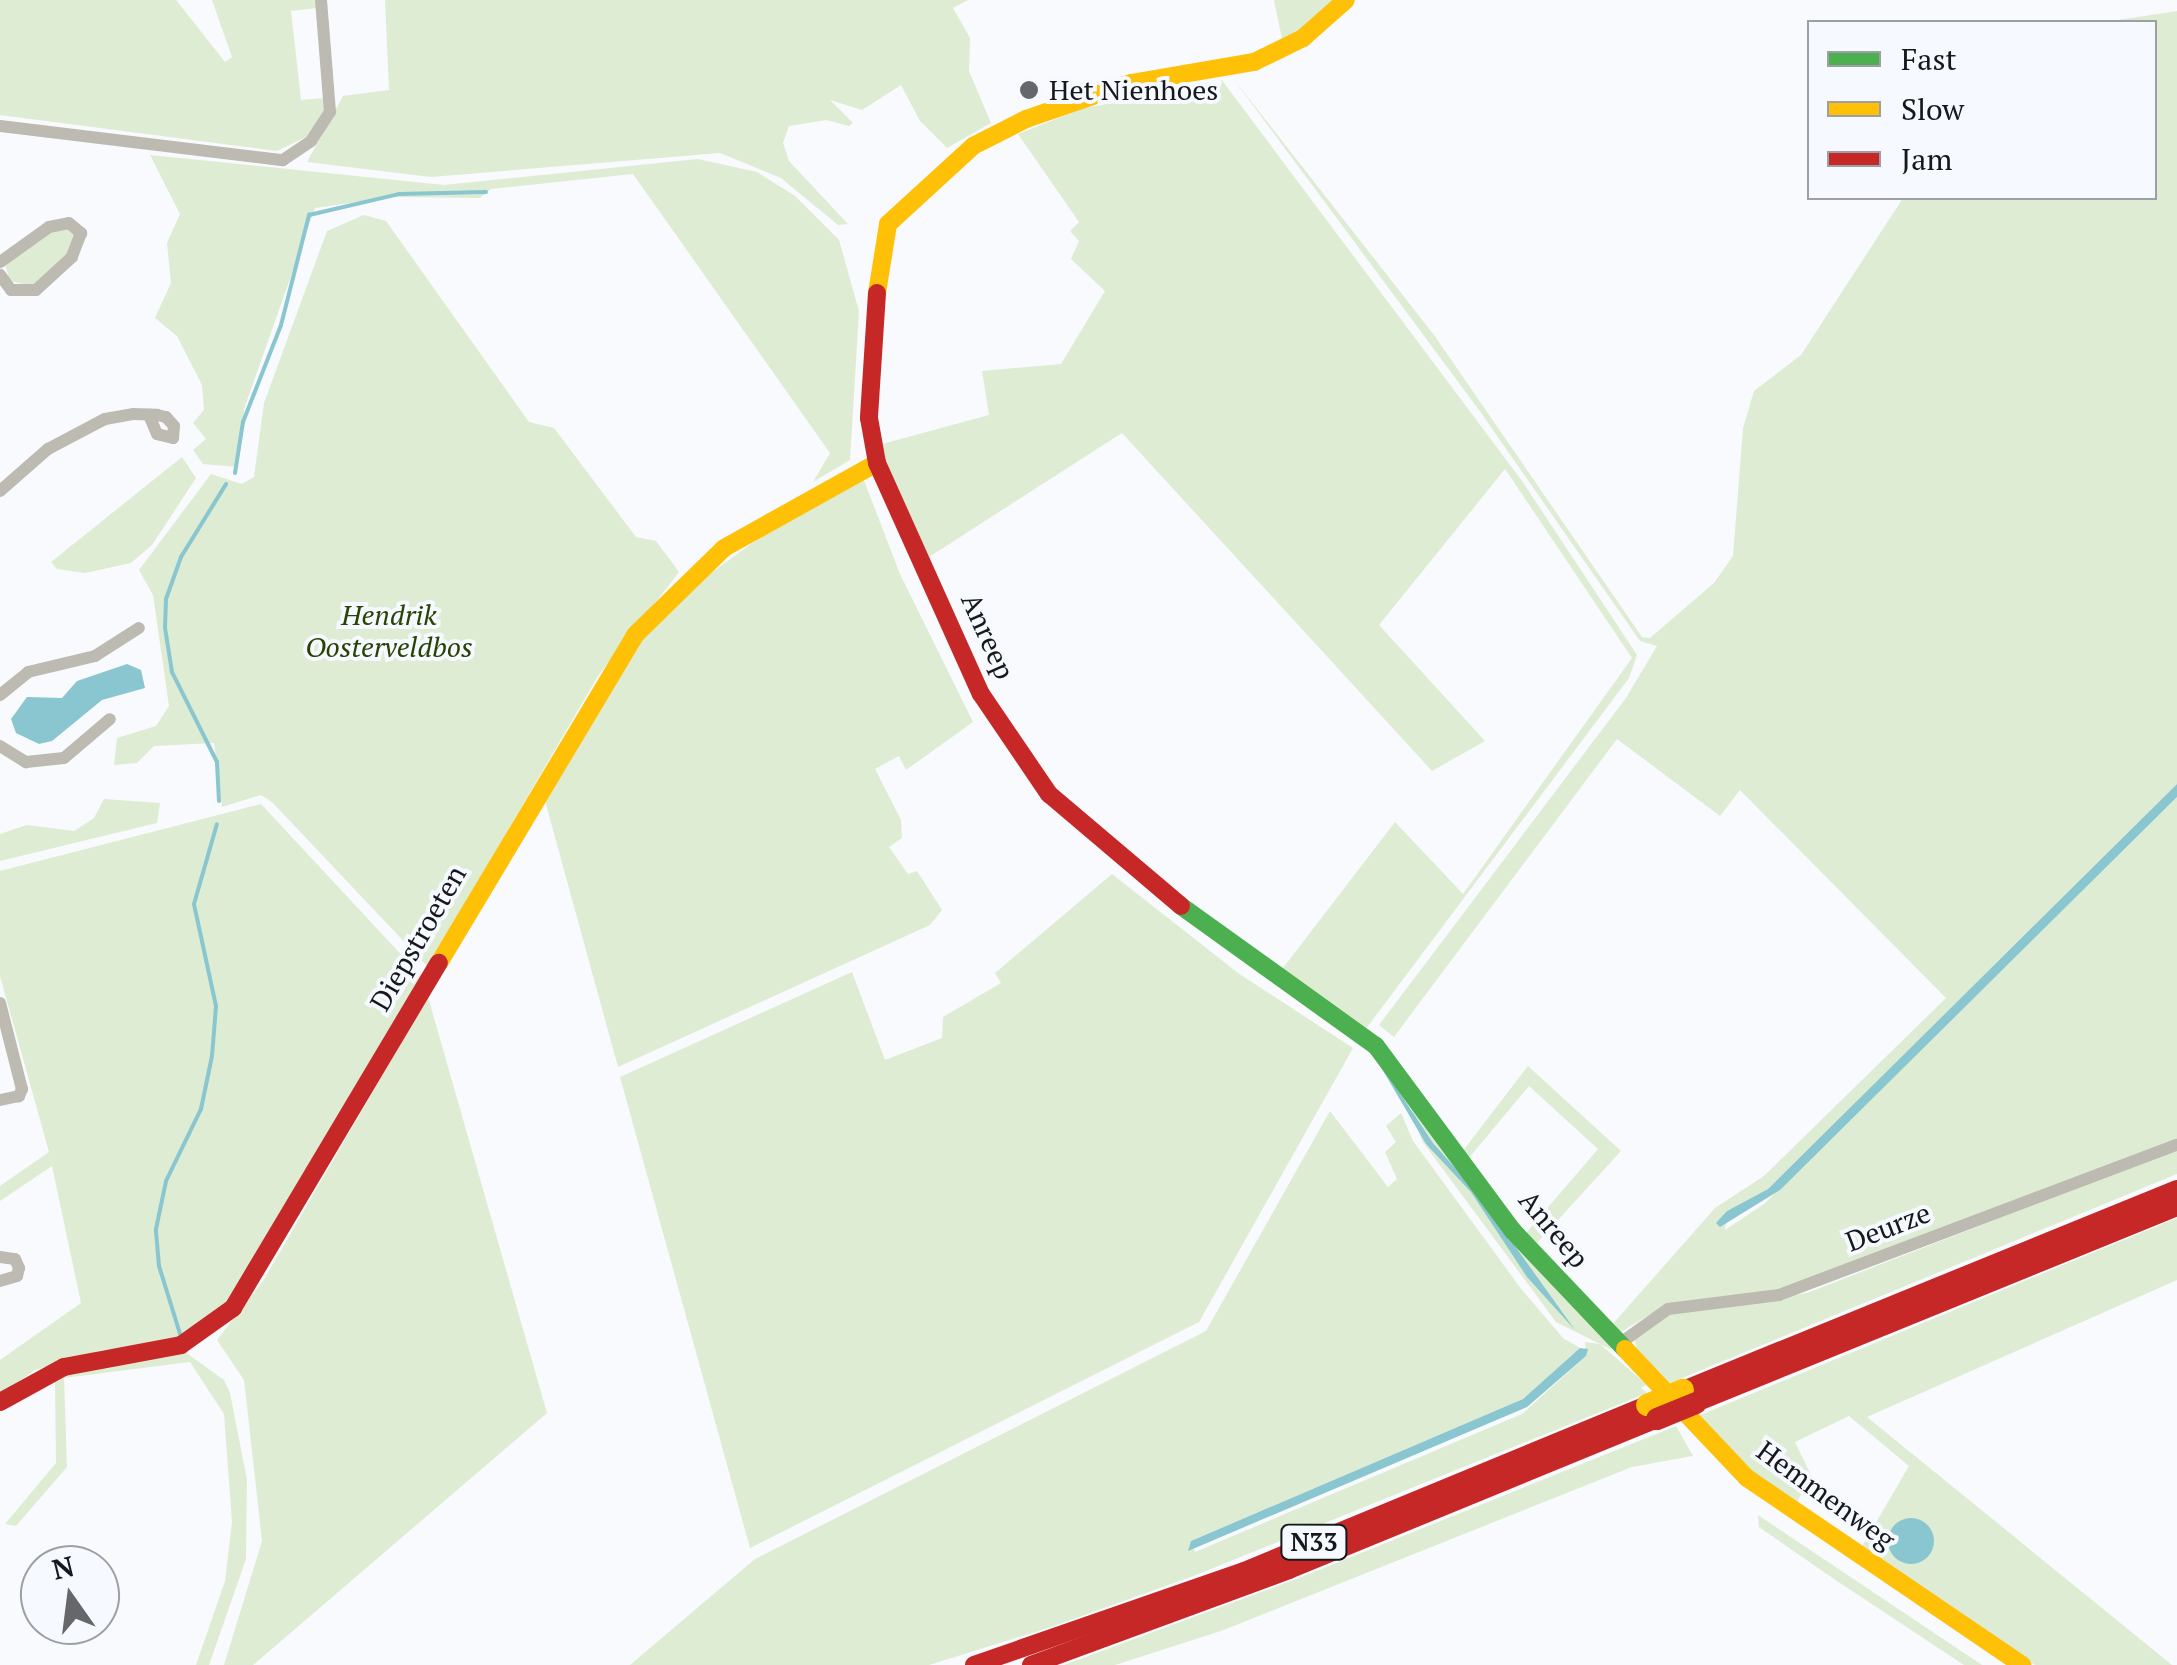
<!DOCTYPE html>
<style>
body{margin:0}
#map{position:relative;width:2177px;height:1665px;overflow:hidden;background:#f8fafd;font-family:"PT Serif",serif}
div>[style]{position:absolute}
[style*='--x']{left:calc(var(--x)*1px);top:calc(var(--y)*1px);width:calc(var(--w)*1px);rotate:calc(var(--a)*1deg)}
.green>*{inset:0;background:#deecd3}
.water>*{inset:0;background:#89c6cf}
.round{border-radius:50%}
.stream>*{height:4px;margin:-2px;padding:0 2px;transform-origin:2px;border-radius:2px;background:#89c6cf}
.street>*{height:12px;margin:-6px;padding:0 6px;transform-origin:6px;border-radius:6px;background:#bdbab1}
.fast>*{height:18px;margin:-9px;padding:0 9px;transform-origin:9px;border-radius:9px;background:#4caf50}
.slow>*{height:18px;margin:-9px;padding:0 9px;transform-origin:9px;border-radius:9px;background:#ffc107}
.jam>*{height:18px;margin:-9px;padding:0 9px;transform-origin:9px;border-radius:9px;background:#c62828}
.slow-bridge>*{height:22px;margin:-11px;padding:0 11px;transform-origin:11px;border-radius:11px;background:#ffc107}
.jam-bridge>*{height:22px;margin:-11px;padding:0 11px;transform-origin:11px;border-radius:11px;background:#c62828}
.dots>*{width:28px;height:28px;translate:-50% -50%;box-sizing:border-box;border:5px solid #f6f9ff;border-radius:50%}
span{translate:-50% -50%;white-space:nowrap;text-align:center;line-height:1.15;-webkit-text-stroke:8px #f6f9ff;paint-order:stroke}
.shield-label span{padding:2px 8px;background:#f6f9ff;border:2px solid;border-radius:8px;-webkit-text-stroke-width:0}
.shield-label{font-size:25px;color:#17181b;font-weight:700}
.poi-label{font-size:28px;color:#17181b}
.left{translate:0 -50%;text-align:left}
.park-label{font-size:28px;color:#2a4202;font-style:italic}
.street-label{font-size:28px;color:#17181b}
.legend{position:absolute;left:1807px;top:20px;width:350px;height:180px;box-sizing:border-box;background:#f6f9ff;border:2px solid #9d9fa4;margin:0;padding:12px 18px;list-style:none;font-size:30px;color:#17181b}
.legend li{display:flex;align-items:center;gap:20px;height:50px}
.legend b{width:50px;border:2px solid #9d9fa4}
.north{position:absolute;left:20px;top:1545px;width:100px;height:100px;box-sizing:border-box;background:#f6f9ff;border:2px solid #9d9fa4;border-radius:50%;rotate:346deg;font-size:28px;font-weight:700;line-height:40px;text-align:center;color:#17181b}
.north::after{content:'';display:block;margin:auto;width:35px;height:45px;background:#66676a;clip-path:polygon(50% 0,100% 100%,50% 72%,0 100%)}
</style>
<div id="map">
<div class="green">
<div style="clip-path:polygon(0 0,176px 0,225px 62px,232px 57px,212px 0,316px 0,317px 8px,291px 11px,301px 100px,325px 98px,325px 112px,308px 136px,277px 151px,0 115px)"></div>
<div style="clip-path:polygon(385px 0,968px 0,953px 8px,970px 38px,969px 71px,991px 123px,947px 148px,920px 121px,901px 85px,862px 110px,830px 100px,853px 123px,849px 126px,826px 120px,789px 126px,783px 143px,789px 161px,848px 224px,838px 225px,781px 178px,720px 153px,431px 177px,307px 162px,343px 96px,389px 90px)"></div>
<div style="clip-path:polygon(1274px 0,1339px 0,1306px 29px,1282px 39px)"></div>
<div style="clip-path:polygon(2177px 11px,2177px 784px,1768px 1189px,1727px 1211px,1725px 1230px,1764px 1204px,2177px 797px,2177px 1140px,1778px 1293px,1659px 1309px,1621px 1332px,1611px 1326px,1715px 1208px,1764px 1176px,1946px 998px,1740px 790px,1720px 816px,1617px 739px,1394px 1037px,1379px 1025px,1626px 698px,1657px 646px,1640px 641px,1479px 410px,1232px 77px,1434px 335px,1642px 637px,1650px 638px,1714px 583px,1733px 556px,1743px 428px,1754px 391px,1801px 355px,1903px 198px,2154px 198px,2154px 22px,2105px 22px)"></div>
<div style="clip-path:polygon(1221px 79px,1522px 481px,1637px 655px,1629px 678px,1365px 1030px,1280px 972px,1395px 822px,1463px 894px,1632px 658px,1505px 469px,1379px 625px,1485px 741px,1432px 771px,1122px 433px,929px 557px,884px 457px,882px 444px,989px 415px,982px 371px,1061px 364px,1105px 291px,1071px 259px,1079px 241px,1070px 231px,1079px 222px,1018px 134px,1084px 108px,1222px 84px)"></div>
<div style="clip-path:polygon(150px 155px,444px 185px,698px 159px,757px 172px,795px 196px,839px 240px,859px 311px,850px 460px,813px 482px,830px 453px,633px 174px,491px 189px,480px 198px,392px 197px,315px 208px,244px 409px,238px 467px,203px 464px,193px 450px,206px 439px,193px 423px,204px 410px,202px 385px,177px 336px,155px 318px,171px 283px,167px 243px,180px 214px)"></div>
<div style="clip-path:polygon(364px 215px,386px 221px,529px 422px,554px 428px,636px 537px,656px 541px,679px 572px,598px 676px,428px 967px,272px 802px,261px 795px,222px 807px,214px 743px,154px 746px,137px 763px,114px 765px,117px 738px,156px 726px,169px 706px,153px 595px,139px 570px,211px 474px,242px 484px,254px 477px,264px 403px,327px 231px)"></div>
<div style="clip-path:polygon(72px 228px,77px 241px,60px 264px,32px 286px,10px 281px,5px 264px,47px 233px)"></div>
<div style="clip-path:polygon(182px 457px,196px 478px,152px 545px,131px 563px,85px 573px,57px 569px,51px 562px)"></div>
<div style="clip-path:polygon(863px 478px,900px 574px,973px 722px,906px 770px,899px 756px,875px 769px,901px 820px,902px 838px,889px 847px,908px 874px,917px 871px,942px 910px,930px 925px,618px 1067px,544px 797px,634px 647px,696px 584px,777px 525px)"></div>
<div style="clip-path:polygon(104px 799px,160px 803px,157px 823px,0 861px,0 834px,27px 825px,74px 831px,94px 818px)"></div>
<div style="clip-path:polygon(261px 804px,422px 977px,250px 1273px,216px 1315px,191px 1333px,144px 1348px,101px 1350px,35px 1370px,0 1394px,0 1360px,81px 1303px,52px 1166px,0 1201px,0 1186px,49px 1152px,0 976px,0 871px)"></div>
<div style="clip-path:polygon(1112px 874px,1238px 973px,1353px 1048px,1199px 1322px,750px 1548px,620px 1077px,852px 972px,885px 1060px,942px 1038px,943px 1017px,1001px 983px,995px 973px)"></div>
<div style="clip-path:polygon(428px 997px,547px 1413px,253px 1665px,224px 1665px,262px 1541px,244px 1380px,217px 1340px,263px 1281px)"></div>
<div style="clip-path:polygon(1528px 1066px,1621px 1151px,1535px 1245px,1526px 1233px,1598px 1149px,1529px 1086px,1468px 1159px,1462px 1152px)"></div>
<div style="clip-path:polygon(1409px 1102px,1613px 1346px,1610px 1349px,1556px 1322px,1422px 1141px)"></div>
<div style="clip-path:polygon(1330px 1111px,1388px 1187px,1397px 1179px,1385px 1152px,1396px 1142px,1386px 1126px,1401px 1113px,1413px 1141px,1522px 1290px,1563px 1338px,1580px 1348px,1523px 1399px,1191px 1541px,1195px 1552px,1522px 1414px,1586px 1356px,1585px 1342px,1600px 1344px,1647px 1385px,1634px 1339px,1670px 1314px,1807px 1293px,2177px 1149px,2177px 1174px,1653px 1390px,1646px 1385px,1641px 1388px,1647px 1393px,1196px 1575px,1051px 1627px,929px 1665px,630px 1665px,755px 1559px,1206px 1331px)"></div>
<div style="clip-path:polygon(2177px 1218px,2177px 1280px,1867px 1417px,2172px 1665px,2035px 1665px,1860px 1550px,1909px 1466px,1849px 1416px,1795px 1442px,1811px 1475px,1795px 1506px,1751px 1473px,1698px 1416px)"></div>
<div style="clip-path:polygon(185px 1352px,224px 1380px,230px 1393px,247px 1480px,246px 1559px,209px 1665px,196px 1665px,225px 1581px,232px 1522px,224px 1414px,190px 1362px,64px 1378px,67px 1467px,16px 1526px,5px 1524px,56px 1463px,55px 1381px,63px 1374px)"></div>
<div style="clip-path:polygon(1676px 1426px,1693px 1456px,1632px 1467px,1221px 1631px,1115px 1665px,1064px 1665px,1299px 1578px)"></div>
<div style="clip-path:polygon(1758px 1515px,1982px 1665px,1964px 1665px,1837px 1581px,1759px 1527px)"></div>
</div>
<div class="water">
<div style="clip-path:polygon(127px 664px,141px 670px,145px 688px,102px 700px,52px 741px,39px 744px,16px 733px,11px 719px,27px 697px,62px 698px,77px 681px)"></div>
<div style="clip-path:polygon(2177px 784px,2177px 797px,1780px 1190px,1720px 1227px,1716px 1223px,1727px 1211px,1768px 1189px)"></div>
<div style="clip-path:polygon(1368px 1045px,1433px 1143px,1477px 1193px,1575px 1330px,1527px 1277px,1471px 1192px,1426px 1144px)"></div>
<div style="clip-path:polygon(1580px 1348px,1588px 1349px,1586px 1356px,1527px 1407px,1188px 1551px,1191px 1541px,1523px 1399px)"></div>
<div class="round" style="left:1888px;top:1518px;width:46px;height:46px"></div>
</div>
<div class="stream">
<div style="--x:235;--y:473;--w:52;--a:-81.1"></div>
<div style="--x:243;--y:422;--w:104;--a:-68.6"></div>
<div style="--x:281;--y:325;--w:114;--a:-75.7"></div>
<div style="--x:309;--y:215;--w:92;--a:-13.1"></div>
<div style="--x:399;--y:194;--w:87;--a:-1.3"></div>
<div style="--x:219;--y:801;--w:39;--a:-93"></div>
<div style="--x:217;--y:762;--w:101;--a:-116.6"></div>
<div style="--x:172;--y:672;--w:45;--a:-99"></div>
<div style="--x:165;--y:628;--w:29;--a:-88"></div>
<div style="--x:166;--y:599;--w:45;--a:-70.3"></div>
<div style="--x:181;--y:557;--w:86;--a:-58.3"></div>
<div style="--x:181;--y:1337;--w:74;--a:-107.2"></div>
<div style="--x:159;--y:1266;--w:37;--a:-95"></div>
<div style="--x:156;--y:1229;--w:49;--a:-78.2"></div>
<div style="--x:166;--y:1181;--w:80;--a:-64.1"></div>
<div style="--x:201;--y:1109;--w:54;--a:-78.3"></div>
<div style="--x:212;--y:1056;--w:50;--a:-85.4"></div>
<div style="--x:216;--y:1006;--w:104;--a:-102.2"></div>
<div style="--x:194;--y:904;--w:83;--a:-74"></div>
</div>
<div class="street">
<div style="--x:0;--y:126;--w:285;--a:6.9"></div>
<div style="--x:283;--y:160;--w:34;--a:-34"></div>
<div style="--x:311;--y:141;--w:35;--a:-57"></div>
<div style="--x:330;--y:112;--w:112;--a:-94.6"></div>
<div style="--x:0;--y:262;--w:60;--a:-35.5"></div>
<div style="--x:49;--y:227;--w:20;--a:-11"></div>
<div style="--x:69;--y:223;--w:16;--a:40"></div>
<div style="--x:81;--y:233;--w:26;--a:111"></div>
<div style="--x:72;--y:257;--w:49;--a:137.5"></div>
<div style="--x:36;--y:290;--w:25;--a:180"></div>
<div style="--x:11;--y:290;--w:19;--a:-126"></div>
<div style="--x:0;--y:491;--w:64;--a:-41.2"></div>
<div style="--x:48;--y:449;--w:64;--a:-27.8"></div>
<div style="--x:105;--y:419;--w:28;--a:-10"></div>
<div style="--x:133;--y:414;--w:24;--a:2"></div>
<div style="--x:157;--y:415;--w:9;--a:13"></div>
<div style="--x:166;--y:417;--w:12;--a:48"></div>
<div style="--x:174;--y:426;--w:12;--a:95"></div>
<div style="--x:173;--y:438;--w:16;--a:-166"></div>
<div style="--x:157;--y:434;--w:21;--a:-113"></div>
<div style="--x:0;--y:695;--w:36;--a:-39"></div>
<div style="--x:28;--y:672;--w:69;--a:-13.4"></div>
<div style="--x:95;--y:656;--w:52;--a:-32.5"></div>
<div style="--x:0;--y:746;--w:31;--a:32"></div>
<div style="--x:26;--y:762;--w:38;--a:-6"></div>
<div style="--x:64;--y:758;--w:60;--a:-40.3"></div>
<div style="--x:0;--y:1003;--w:89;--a:75.7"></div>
<div style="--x:22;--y:1089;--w:8;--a:113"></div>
<div style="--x:19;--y:1096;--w:19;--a:168"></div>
<div style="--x:0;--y:1257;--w:15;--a:8"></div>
<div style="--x:15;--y:1259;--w:10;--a:66"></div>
<div style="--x:19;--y:1268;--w:8;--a:104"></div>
<div style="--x:17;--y:1276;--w:18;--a:164"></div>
<div style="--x:1619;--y:1344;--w:60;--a:-35.5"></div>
<div style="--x:1668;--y:1309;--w:112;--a:-7.2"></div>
<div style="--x:1779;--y:1295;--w:425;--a:-20.7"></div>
</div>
<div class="fast">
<div style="--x:1181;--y:906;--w:240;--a:35.7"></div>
<div style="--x:1376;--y:1046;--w:230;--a:53.5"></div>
<div style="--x:1513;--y:1231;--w:163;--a:46.5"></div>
</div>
<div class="slow">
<div style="--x:877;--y:293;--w:70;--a:-80.9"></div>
<div style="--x:888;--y:224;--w:115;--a:-42.5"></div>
<div style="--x:973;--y:146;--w:59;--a:-27"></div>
<div style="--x:1026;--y:119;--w:111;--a:-18.9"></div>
<div style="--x:1131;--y:83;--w:125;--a:-9.7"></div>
<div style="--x:1254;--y:62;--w:55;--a:-26.1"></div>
<div style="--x:1303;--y:38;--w:57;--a:-41.5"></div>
<div style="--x:439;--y:963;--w:382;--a:-59.1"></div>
<div style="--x:635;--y:635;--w:124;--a:-44.3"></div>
<div style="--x:724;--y:548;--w:175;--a:-29.1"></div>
<div style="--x:1625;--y:1349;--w:178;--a:46.6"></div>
<div style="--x:1747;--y:1478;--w:333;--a:34.2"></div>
</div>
<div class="jam">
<div style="--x:877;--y:293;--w:125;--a:93.7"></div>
<div style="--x:869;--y:418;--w:46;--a:79.9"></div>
<div style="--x:877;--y:463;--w:253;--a:65.8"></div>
<div style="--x:981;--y:694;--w:121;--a:55.8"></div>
<div style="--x:1049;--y:794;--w:173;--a:40.3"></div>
<div style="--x:1683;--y:1390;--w:533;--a:-22.14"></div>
<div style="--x:0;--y:1402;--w:73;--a:-28.7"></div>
<div style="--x:64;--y:1367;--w:119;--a:-10.6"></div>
<div style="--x:181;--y:1345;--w:64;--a:-35.4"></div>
<div style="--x:233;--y:1308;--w:402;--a:-59.2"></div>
<div style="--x:1696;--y:1403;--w:519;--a:-22.17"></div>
<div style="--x:974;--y:1665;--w:286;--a:-19.2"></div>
<div style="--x:1244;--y:1571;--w:436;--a:-22.4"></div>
<div style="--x:1031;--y:1665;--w:275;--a:-20.2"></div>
<div style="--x:1289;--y:1570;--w:398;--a:-22.3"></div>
</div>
<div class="slow-bridge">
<div style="--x:1647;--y:1405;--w:39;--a:-23"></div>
</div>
<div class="jam-bridge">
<div style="--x:1657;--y:1419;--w:42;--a:-22.3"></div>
</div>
<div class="dots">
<div style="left:1029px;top:90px;background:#66676a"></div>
</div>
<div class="shield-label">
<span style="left:1314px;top:1542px">N33</span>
</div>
<div class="poi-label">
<span class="left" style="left:1049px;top:90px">Het Nienhoes</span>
</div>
<div class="park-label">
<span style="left:389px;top:631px">Hendrik<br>Oosterveldbos</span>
</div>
<div class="street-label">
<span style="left:988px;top:636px;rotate:66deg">Anreep</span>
<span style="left:418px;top:938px;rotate:-60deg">Diepstroeten</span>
<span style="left:1888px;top:1227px;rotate:-21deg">Deurze</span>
<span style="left:1554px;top:1229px;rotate:50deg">Anreep</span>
<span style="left:1826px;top:1495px;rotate:36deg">Hemmenweg</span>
</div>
<ul class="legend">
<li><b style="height:12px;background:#4caf50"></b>Fast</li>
<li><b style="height:12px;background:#ffc107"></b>Slow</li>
<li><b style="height:12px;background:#c62828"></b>Jam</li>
</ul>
<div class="north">N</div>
</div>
